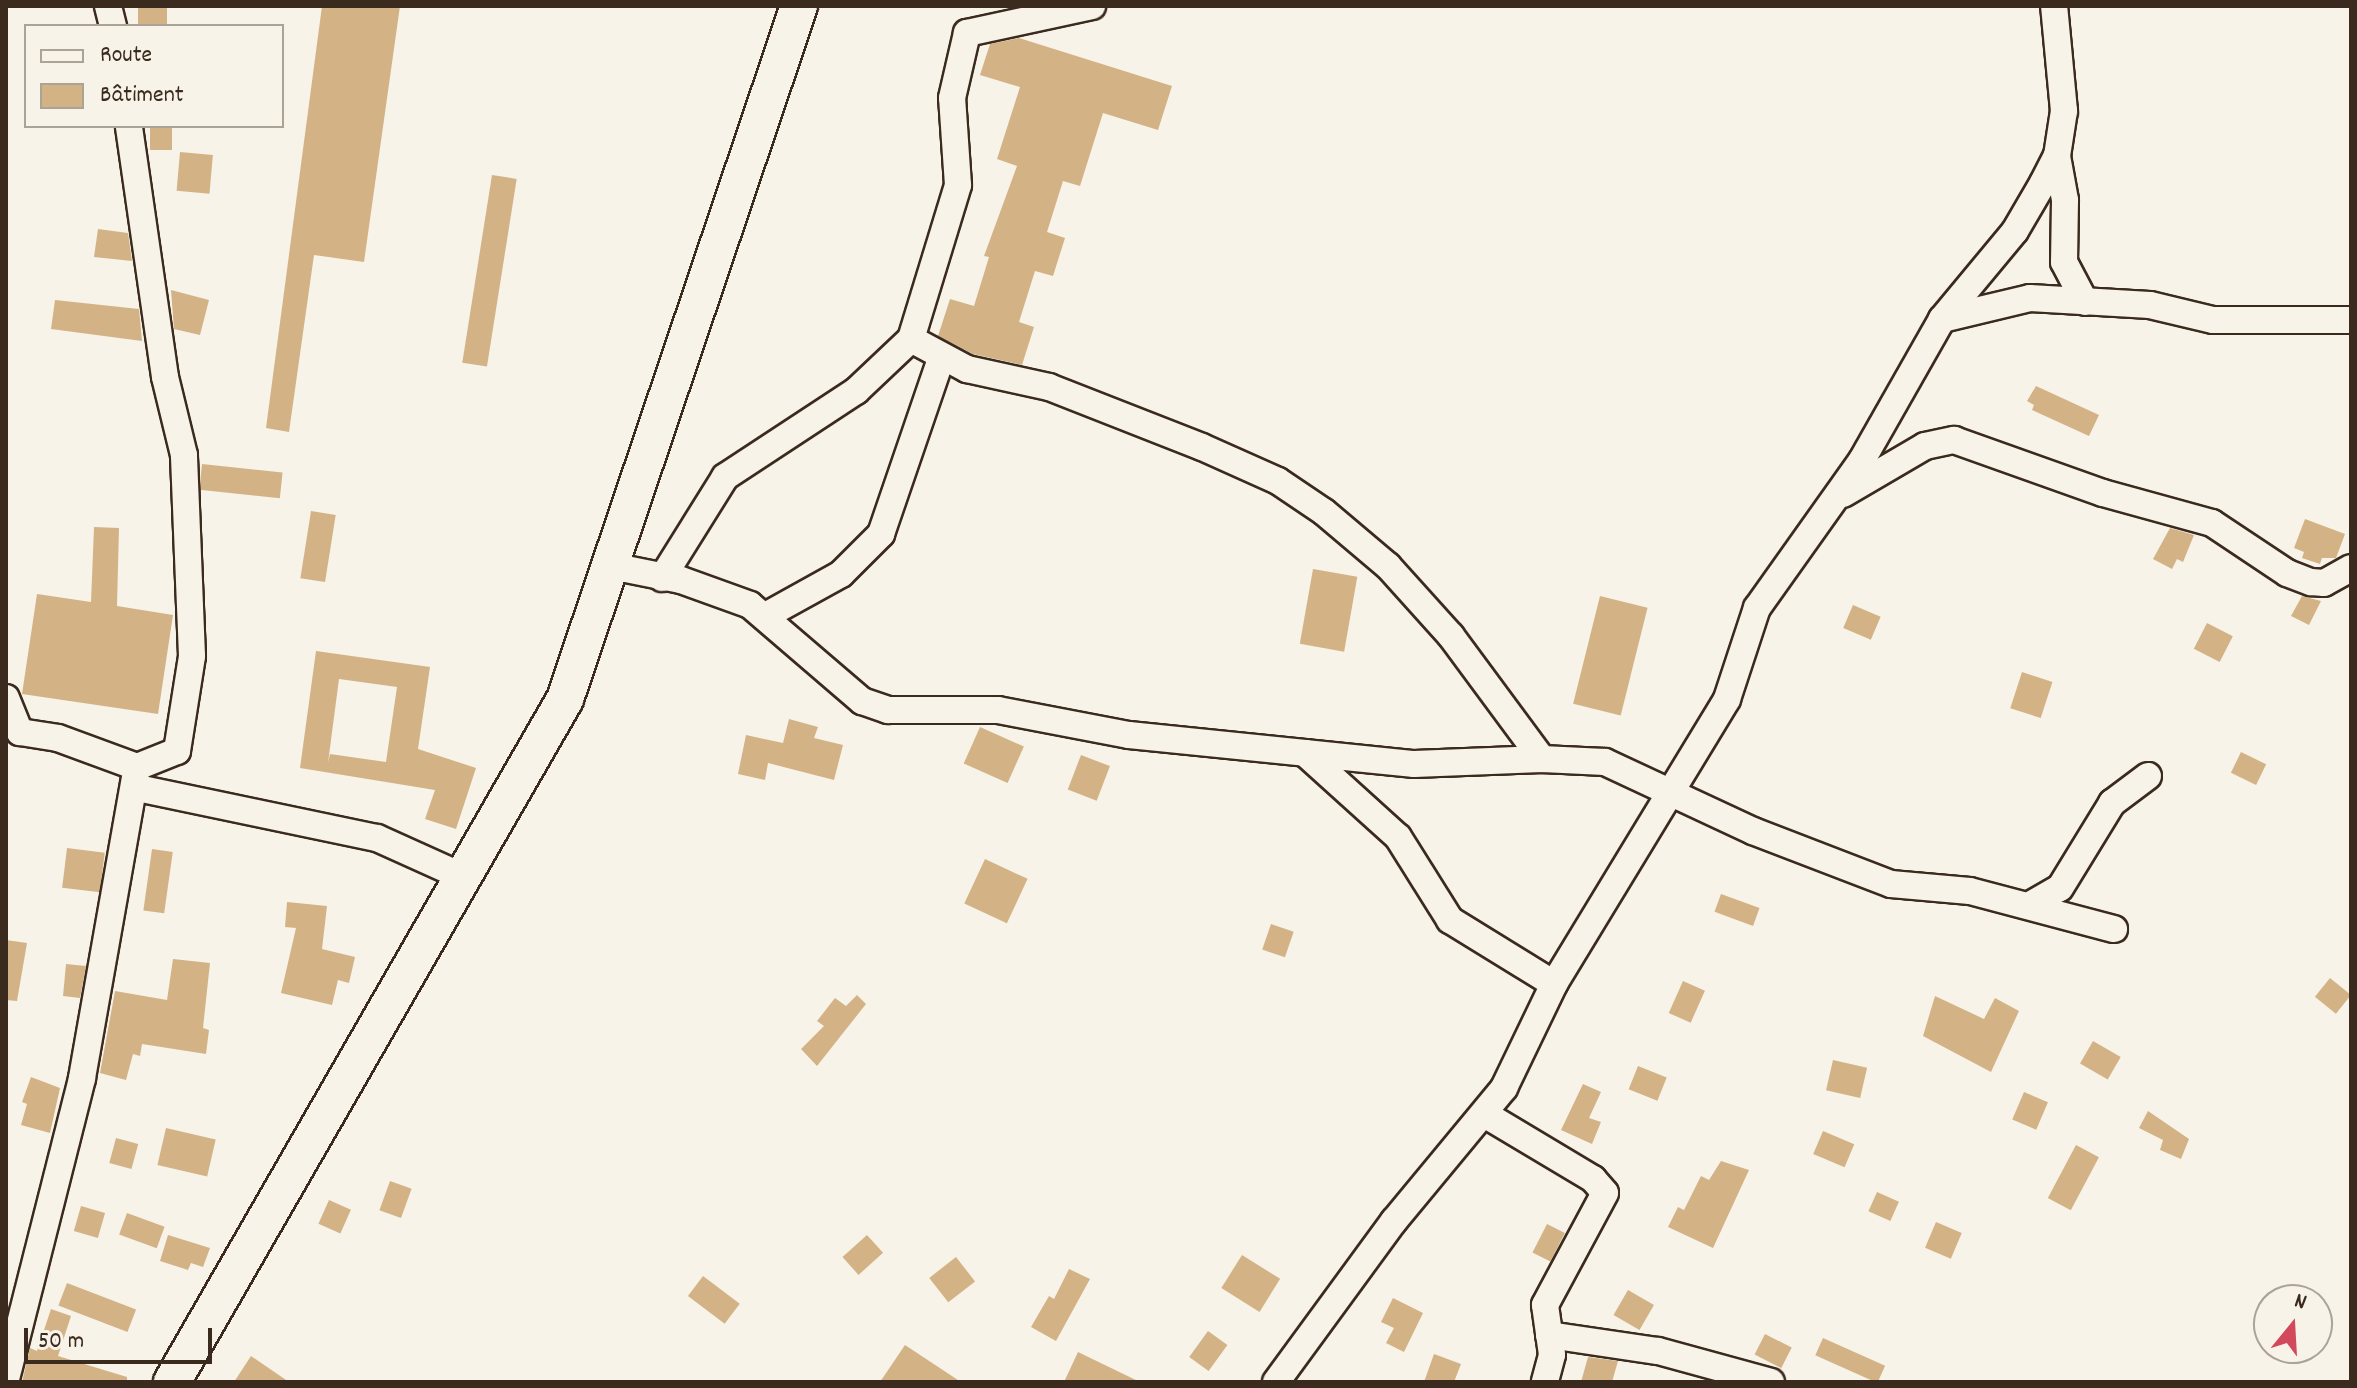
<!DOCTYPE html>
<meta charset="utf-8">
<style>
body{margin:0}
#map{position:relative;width:2357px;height:1388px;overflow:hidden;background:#f7f3e8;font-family:Dekko,sans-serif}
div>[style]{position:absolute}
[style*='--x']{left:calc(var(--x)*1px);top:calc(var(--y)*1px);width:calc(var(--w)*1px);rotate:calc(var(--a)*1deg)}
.building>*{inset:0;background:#d3b386;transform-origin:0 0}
.roads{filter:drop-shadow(2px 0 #3b2a1e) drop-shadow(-2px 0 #3b2a1e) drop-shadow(0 2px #3b2a1e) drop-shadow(0 -2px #3b2a1e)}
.street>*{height:26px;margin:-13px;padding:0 13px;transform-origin:13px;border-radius:13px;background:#f7f3e8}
.secondary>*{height:36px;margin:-18px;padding:0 18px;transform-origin:18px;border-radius:18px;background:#f7f3e8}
span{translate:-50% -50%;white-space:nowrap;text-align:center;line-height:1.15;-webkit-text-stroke:8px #f7f3e8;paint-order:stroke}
.frame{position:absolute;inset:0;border:8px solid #3b2a1e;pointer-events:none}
.legend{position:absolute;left:24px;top:24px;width:260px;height:104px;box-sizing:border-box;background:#f7f3e8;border:2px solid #aca397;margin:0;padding:10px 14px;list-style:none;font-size:24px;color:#3b2a1e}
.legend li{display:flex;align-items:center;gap:16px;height:40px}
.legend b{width:40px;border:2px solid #aca397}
.north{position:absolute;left:2253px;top:1284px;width:80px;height:80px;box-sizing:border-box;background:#f7f3e8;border:2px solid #aca397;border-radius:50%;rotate:18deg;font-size:22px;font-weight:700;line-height:32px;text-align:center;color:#3b2a1e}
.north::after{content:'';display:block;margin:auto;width:28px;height:36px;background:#d1495b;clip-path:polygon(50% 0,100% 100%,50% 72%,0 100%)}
.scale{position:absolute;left:24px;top:1328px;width:188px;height:36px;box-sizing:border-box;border:4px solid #3b2a1e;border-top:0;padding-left:10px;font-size:24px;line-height:28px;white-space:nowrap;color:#3b2a1e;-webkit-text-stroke:6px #f7f3e8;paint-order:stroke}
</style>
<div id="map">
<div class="building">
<div style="left:138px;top:6px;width:29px;height:20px"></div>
<div style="clip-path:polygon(322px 6px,400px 6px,364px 262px,314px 255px,289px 432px,266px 428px)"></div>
<div style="clip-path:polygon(1019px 38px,1172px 86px,1158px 130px,1103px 113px,1080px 186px,1063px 181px,1047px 232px,1065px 238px,1053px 276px,1035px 271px,1019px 322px,1034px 327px,1022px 365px,973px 354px,938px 336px,950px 299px,974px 306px,989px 257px,984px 256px,1017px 166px,997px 159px,1020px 87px,980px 75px,990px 44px)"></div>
<div style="left:150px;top:126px;width:22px;height:24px"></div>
<div style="left:180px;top:152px;width:33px;height:39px;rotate:5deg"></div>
<div style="left:492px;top:175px;width:25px;height:190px;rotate:9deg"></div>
<div style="clip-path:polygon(98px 229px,128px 233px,132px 261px,94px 257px)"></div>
<div style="clip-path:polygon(171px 290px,209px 300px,200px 335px,174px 329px)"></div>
<div style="clip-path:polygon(55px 300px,139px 309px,142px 341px,51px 329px)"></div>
<div style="clip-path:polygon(2036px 386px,2099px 415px,2089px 436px,2032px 410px,2034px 405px,2027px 401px)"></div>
<div style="left:202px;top:464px;width:81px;height:26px;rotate:6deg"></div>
<div style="left:311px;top:511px;width:25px;height:68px;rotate:9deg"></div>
<div style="clip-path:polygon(2305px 519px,2345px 534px,2336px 558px,2322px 558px,2320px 564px,2302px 558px,2304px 552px,2294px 548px)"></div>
<div style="clip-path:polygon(94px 527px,119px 528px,117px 606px,173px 615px,158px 714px,22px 694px,37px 594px,91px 602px)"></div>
<div style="clip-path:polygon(2170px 528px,2194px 535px,2183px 562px,2177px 559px,2172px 569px,2153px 559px)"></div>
<div style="left:1313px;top:569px;width:45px;height:76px;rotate:10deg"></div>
<div style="left:1600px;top:596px;width:49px;height:111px;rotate:14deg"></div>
<div style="clip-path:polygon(2302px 596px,2321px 601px,2309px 625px,2291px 616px)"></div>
<div style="left:1853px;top:605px;width:30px;height:25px;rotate:23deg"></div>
<div style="left:2207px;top:623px;width:29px;height:29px;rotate:27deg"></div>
<div style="clip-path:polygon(evenodd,316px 651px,430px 667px,418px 749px,476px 768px,456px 829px,425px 819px,435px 790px,300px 768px,316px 651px,339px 679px,397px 687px,386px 762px,330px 754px,328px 763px,339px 679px)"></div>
<div style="left:2022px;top:672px;width:32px;height:38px;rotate:18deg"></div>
<div style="clip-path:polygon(789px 719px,818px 727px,814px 738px,843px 745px,834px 780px,768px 763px,765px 780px,738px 774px,746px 735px,783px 743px)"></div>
<div style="left:980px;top:727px;width:48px;height:40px;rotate:24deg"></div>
<div style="left:2241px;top:752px;width:28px;height:23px;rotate:26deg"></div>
<div style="left:1081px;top:755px;width:31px;height:37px;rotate:21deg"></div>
<div style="left:67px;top:848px;width:38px;height:40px;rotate:7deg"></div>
<div style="left:152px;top:849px;width:21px;height:62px;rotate:8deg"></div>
<div style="left:985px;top:859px;width:47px;height:49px;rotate:25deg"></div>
<div style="left:1721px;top:894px;width:41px;height:19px;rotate:20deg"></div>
<div style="clip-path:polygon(287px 902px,327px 906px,322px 949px,355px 957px,349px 983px,338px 980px,332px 1005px,281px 993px,296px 928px,285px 927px)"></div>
<div style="left:1271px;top:924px;width:24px;height:27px;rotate:19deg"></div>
<div style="clip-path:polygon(6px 940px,27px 943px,17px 1001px,6px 1000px)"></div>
<div style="clip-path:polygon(173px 959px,210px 963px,203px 1028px,209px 1030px,206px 1054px,142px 1044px,140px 1056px,133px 1054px,126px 1080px,100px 1073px,115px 991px,167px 1000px)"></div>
<div style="clip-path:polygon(66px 964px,86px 966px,80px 998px,63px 996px)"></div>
<div style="left:2330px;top:978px;width:27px;height:24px;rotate:39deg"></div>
<div style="left:1683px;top:981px;width:24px;height:35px;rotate:24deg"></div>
<div style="clip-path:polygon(857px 995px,866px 1004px,817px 1066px,801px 1049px,824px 1026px,817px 1021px,835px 998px,846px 1006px)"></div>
<div style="clip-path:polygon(1935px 996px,1984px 1019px,1995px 998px,2019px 1011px,1991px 1072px,1923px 1036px)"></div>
<div style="left:2093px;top:1041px;width:32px;height:26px;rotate:30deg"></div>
<div style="left:1833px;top:1060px;width:35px;height:31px;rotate:13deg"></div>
<div style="left:1638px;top:1066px;width:31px;height:25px;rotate:22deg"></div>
<div style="clip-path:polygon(31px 1077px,60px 1088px,50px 1133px,21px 1125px,27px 1104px,22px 1102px)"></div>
<div style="clip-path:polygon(1583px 1084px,1601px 1092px,1589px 1118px,1601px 1122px,1592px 1144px,1561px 1130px)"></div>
<div style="left:2024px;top:1092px;width:26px;height:30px;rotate:23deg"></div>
<div style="clip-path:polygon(2148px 1111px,2189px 1139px,2181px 1159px,2160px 1150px,2163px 1140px,2139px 1128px)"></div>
<div style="left:166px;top:1128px;width:51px;height:38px;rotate:13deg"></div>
<div style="left:1823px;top:1131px;width:34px;height:25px;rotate:23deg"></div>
<div style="left:116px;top:1138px;width:23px;height:26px;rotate:15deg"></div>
<div style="left:2076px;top:1145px;width:26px;height:60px;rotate:28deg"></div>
<div style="clip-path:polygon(1721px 1161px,1749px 1170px,1713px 1248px,1668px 1227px,1678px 1207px,1684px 1210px,1701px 1176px,1709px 1180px)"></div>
<div style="left:390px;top:1181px;width:23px;height:31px;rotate:20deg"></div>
<div style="left:1877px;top:1192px;width:24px;height:21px;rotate:24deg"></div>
<div style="left:329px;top:1200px;width:24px;height:26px;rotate:24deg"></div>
<div style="left:81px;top:1206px;width:25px;height:26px;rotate:16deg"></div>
<div style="left:127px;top:1213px;width:40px;height:23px;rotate:20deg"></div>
<div style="left:1936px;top:1222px;width:28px;height:28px;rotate:23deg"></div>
<div style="left:1547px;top:1224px;width:20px;height:32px;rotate:27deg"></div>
<div style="clip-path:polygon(168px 1235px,210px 1248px,203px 1267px,191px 1263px,188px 1270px,160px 1261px)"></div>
<div style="left:867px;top:1235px;width:24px;height:33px;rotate:48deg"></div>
<div style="left:1242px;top:1255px;width:45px;height:39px;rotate:32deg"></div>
<div style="left:956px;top:1257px;width:31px;height:34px;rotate:52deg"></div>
<div style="clip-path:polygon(1069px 1269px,1090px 1279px,1056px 1341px,1031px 1327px,1049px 1296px,1054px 1299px)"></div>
<div style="left:703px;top:1276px;width:46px;height:25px;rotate:37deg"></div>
<div style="left:67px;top:1283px;width:74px;height:24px;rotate:21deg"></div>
<div style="left:1628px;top:1290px;width:30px;height:29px;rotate:30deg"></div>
<div style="clip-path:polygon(1393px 1298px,1423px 1313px,1404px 1352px,1386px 1343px,1394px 1328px,1381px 1322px)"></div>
<div style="clip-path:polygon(51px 1309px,71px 1316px,58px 1356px,127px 1377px,127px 1382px,22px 1382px,30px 1348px,37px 1351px)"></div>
<div style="left:1208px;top:1331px;width:24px;height:32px;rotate:36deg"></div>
<div style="left:1765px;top:1334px;width:30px;height:23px;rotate:27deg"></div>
<div style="left:1823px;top:1338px;width:68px;height:19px;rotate:24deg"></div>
<div style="clip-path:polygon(905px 1345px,961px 1382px,880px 1382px)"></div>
<div style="clip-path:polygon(1078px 1352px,1140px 1382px,1064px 1382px)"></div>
<div style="clip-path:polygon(1434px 1354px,1461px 1364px,1454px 1382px,1424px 1382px)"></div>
<div style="clip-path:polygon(251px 1356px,289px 1382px,234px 1382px)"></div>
<div style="clip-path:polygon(1588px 1357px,1618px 1361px,1612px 1382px,1581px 1382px)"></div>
</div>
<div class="roads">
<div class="street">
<div style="--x:108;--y:6;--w:21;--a:76"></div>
<div style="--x:2057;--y:156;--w:45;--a:79.7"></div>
<div style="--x:2065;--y:200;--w:62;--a:90.9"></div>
<div style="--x:2064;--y:262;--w:45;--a:62.3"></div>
<div style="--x:1942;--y:319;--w:90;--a:-13.4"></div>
<div style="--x:2030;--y:298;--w:120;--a:3.3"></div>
<div style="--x:2150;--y:305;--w:65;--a:13.4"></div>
<div style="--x:2213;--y:320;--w:138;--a:0"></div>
<div style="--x:911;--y:339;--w:64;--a:28.2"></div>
<div style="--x:967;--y:369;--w:84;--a:12.4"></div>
<div style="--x:1049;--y:387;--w:164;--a:21.4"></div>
<div style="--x:1202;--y:447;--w:83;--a:24.1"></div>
<div style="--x:1278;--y:481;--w:55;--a:34"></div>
<div style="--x:1324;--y:512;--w:84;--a:40.2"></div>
<div style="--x:1388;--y:566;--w:94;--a:48"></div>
<div style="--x:1451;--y:636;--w:153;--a:53.5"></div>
<div style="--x:1843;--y:494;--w:95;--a:-30.3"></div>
<div style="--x:1925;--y:446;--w:30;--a:-12"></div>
<div style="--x:1954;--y:440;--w:158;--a:19.6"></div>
<div style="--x:2103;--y:493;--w:113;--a:15.4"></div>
<div style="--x:2212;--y:523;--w:90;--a:33.7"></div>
<div style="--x:2287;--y:573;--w:26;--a:21"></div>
<div style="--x:2311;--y:582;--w:13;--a:4"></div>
<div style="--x:2324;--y:583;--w:31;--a:-29"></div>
<div style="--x:611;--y:566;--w:71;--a:11.3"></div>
<div style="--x:681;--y:580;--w:73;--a:19.9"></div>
<div style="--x:750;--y:605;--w:148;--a:40.6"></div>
<div style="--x:862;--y:701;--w:28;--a:19"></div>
<div style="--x:888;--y:710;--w:110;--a:0"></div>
<div style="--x:998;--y:710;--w:133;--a:10.8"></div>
<div style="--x:1129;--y:735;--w:177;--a:5.8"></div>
<div style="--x:1305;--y:753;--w:125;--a:42.1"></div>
<div style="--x:1398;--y:837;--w:98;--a:57.9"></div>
<div style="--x:1450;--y:920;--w:122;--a:31.6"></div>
<div style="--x:662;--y:578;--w:119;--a:-58"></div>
<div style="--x:725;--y:477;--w:157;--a:-33.3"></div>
<div style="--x:856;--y:391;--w:76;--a:-43.4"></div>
<div style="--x:911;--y:339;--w:161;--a:-73"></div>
<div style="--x:958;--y:185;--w:87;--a:-93.9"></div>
<div style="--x:952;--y:98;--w:67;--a:-77"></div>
<div style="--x:967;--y:33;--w:128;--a:-12.2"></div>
<div style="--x:767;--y:615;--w:85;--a:-29"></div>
<div style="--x:841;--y:574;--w:57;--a:-45"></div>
<div style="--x:881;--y:534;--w:185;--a:-71.1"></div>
<div style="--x:6;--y:698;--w:37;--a:68"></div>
<div style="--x:20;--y:732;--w:38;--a:9"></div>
<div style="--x:58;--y:738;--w:84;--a:20.2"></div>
<div style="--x:1305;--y:753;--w:110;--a:5.8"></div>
<div style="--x:1414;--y:764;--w:128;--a:-2.2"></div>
<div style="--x:1542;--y:759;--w:63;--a:2.7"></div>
<div style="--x:1605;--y:762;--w:163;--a:25"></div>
<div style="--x:1753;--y:831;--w:148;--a:21"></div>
<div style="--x:1891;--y:884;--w:79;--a:5.1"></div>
<div style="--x:1970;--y:891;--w:149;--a:14.8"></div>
<div style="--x:137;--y:788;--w:245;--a:11.8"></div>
<div style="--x:377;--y:838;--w:92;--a:24.3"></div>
<div style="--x:2030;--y:905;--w:34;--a:-30"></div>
<div style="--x:2060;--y:888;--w:100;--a:-58.5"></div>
<div style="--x:2112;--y:803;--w:45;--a:-36.9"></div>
<div style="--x:1486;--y:1115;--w:125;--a:30.9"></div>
<div style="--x:1593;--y:1179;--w:18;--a:49"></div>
<div style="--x:1605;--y:1193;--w:127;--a:118.2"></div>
<div style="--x:1545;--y:1305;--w:50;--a:82"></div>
<div style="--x:1552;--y:1355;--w:28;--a:105"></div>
<div style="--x:1549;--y:1335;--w:110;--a:8.4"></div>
<div style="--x:1658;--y:1351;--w:117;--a:15.3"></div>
<div style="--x:6;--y:1379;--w:310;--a:-75.8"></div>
<div style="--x:82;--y:1078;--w:316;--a:-80"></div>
<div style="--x:137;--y:767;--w:43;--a:-21.8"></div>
<div style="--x:177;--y:751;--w:96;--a:-81"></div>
<div style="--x:192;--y:656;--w:201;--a:-92.3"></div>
<div style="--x:184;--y:455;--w:80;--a:-103.7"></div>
<div style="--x:165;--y:377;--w:254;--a:-98.2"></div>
<div style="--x:1276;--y:1382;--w:200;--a:-53.8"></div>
<div style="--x:1394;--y:1221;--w:173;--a:-50.4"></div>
<div style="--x:1504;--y:1088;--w:115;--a:-64.3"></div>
<div style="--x:1554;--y:984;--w:333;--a:-58.7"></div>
<div style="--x:1727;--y:699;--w:96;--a:-71.8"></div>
<div style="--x:1757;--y:608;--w:181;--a:-54.6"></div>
<div style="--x:1862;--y:460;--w:162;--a:-60.4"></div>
<div style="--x:1942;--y:319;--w:114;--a:-50.3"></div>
<div style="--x:2015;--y:231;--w:56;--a:-59.7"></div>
<div style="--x:2043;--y:183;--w:30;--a:-63"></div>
<div style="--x:2057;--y:156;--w:46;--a:-81.2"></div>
<div style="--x:2064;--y:111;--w:105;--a:-95.4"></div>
</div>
<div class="secondary">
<div style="--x:172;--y:1382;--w:788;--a:-60.08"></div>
<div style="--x:565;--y:699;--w:731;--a:-71.34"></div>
</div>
</div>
<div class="frame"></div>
<ul class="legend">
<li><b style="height:10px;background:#f7f3e8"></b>Route</li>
<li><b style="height:22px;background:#d3b386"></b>Bâtiment</li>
</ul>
<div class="north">N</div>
<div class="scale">50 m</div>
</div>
